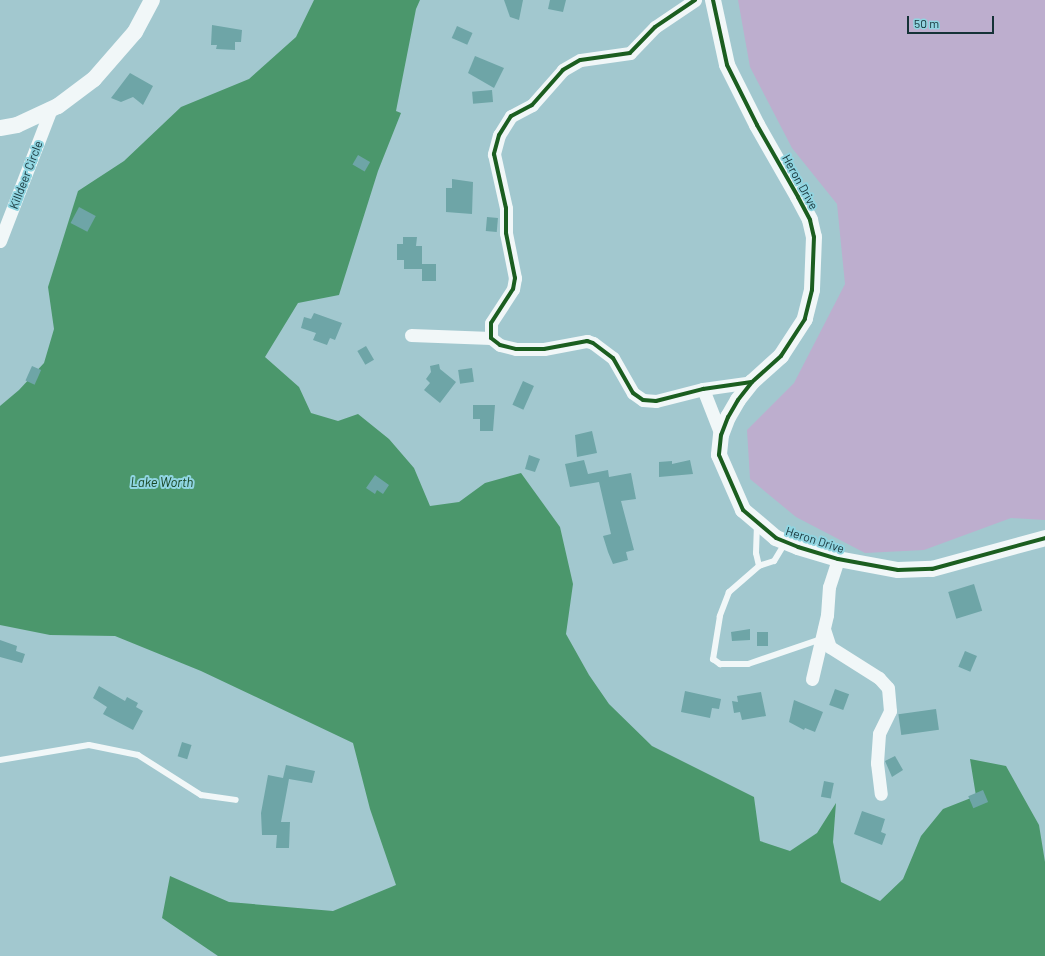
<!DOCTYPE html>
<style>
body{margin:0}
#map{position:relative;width:1045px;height:956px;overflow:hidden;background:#a2c8cf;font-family:Barlow,sans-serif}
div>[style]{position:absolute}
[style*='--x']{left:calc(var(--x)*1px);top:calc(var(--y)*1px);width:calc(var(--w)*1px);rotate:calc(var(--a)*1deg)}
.green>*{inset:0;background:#bdaece}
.water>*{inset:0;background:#4b976c}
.building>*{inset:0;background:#6ea5a7;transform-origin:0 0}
.service>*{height:6px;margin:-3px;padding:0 3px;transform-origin:3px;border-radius:3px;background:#f1f7f8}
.minor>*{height:13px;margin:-6.5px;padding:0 6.5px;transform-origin:6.5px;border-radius:6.5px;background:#f1f7f8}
.tertiary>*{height:16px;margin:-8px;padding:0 8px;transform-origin:8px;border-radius:8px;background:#f1f7f8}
.cycleway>*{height:4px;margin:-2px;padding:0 2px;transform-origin:2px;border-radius:2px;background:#1b5e20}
span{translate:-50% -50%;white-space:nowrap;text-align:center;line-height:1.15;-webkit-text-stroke:4px #90d5e1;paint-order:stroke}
.street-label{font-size:12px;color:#153237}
.water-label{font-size:13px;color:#184625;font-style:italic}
.scale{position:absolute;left:907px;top:16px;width:87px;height:18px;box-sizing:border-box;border:2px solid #153237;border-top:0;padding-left:5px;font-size:12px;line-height:14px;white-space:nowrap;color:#153237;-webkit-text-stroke:3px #90d5e1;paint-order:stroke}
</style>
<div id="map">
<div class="green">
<div style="clip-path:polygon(738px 0,1045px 0,1045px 520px,1011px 518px,924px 550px,865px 553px,796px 517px,750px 479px,747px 430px,794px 383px,845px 284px,837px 204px,792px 148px,750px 67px)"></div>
</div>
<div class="water">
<div style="clip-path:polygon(314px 0,420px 0,416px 9px,396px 111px,401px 113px,378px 171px,339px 295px,298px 303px,265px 357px,299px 387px,311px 413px,338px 421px,358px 414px,389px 439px,414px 468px,430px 506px,459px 502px,485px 483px,521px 473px,560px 527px,573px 584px,566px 634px,589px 675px,609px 704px,652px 746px,754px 797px,760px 841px,790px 851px,817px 833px,836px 803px,833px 842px,841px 882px,880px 901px,903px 879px,921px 836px,943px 809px,976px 796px,970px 759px,1006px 766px,1039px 825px,1045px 862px,1045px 956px,218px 956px,162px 918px,170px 876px,229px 902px,333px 911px,396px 885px,370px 809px,353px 743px,201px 671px,115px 636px,50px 635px,0 625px,0 406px,19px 390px,44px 363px,54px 329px,48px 287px,78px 191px,124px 161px,181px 107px,249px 79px,296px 37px)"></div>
</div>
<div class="building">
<div style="clip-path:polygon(504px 0,523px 0,519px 20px,510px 17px)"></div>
<div style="clip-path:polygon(550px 0,566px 0,563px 12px,548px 9px)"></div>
<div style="clip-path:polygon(212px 25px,242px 30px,241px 42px,235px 42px,235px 50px,216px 49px,217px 45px,211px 45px)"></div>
<div style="left:457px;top:26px;width:17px;height:13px;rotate:24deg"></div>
<div style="clip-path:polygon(475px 56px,504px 68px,494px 88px,468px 73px)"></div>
<div style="clip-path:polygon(130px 73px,153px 86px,143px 105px,133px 97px,121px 102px,111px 98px)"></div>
<div style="left:492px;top:90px;width:12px;height:20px;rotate:85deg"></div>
<div style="left:358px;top:155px;width:14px;height:11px;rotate:30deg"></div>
<div style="clip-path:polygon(452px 179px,473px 182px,472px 214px,446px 212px,446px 188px,452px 188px)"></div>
<div style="left:79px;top:207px;width:19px;height:18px;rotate:28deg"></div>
<div style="left:487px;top:217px;width:11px;height:14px;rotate:5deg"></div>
<div style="clip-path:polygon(403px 237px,417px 237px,416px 246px,422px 246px,422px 264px,436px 264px,436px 281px,422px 281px,422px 269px,404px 269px,404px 260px,397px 260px,397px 244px,403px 244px)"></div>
<div style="clip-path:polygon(314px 313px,342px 323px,335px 340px,330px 338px,327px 345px,313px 340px,316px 333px,301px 328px,304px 317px,311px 319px)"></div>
<div style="left:366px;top:346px;width:16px;height:10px;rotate:60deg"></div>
<div style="clip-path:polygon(439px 364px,440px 369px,456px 382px,440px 403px,424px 390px,430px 383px,426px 379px,431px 372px,430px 366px)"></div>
<div style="left:32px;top:366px;width:10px;height:16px;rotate:24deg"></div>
<div style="left:472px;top:368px;width:14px;height:14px;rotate:82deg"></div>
<div style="left:523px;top:381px;width:12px;height:26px;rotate:24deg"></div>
<div style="clip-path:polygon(473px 405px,495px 405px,493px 431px,480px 431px,480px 419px,473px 419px)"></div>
<div style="clip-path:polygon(592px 431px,597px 453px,577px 457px,575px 435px)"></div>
<div style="clip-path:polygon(529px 455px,540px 459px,535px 472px,525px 469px)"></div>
<div style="clip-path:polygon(584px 460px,588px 474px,608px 470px,609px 477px,631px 473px,636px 499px,621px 501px,634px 550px,626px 552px,628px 560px,613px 564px,608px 552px,603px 536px,611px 534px,599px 482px,570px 487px,565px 464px)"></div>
<div style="clip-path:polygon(690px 460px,693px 474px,659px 477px,659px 462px,672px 461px,672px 464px)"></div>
<div style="clip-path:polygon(375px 475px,389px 485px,383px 494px,377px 490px,375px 494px,366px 488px)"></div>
<div style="left:974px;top:584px;width:28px;height:27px;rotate:73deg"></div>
<div style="clip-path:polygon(750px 629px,750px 640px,732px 641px,731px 632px)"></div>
<div style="left:757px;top:632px;width:11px;height:14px"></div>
<div style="clip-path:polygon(0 640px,17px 646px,16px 651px,25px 654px,22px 663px,0 657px)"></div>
<div style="left:965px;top:651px;width:13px;height:17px;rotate:23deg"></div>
<div style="clip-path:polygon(99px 686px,125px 701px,127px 697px,138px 703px,136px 707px,143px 711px,133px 730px,103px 714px,107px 707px,93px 698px)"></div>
<div style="left:835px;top:689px;width:15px;height:17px;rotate:20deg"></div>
<div style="clip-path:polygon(685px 691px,721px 699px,719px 709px,712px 708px,710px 718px,681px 712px)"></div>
<div style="clip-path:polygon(761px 692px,766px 716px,742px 720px,740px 712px,734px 713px,732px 701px,738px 702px,737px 696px)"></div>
<div style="clip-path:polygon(794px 700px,823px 712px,815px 732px,805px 728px,804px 730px,789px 722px)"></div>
<div style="left:936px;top:709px;width:21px;height:38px;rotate:82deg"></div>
<div style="left:182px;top:742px;width:10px;height:15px;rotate:17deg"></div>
<div style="clip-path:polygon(895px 756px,903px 770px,892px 777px,885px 761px)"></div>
<div style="clip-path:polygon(286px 765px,315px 771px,312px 783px,289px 779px,281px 822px,290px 822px,289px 848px,276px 848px,277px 835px,262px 835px,261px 813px,268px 775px,283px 778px)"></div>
<div style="left:824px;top:781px;width:10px;height:16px;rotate:11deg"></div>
<div style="left:983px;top:790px;width:13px;height:16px;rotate:67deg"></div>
<div style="clip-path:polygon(862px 811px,885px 819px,881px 832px,886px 834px,882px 845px,854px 834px)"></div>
</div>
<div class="service">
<div style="--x:757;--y:524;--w:29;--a:92"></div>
<div style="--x:756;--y:553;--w:13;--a:77"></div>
<div style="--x:785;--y:543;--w:21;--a:121"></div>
<div style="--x:774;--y:561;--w:16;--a:162"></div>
<div style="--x:759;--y:566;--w:40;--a:139"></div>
<div style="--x:729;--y:592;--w:26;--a:111"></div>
<div style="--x:720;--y:616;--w:44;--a:99.2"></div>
<div style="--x:713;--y:659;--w:9;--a:36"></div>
<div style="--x:720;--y:664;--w:28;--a:0"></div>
<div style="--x:748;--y:664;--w:77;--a:-18.9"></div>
<div style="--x:0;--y:760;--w:90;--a:-9.6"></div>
<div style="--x:89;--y:745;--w:50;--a:11.5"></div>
<div style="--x:138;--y:755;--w:75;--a:32.4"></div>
<div style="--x:201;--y:795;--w:35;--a:8"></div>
</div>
<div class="minor">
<div style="--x:695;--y:0;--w:48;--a:146"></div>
<div style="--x:655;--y:27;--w:36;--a:134"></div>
<div style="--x:630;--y:53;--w:50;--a:172"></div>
<div style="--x:580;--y:60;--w:20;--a:150"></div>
<div style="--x:563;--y:70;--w:47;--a:131.5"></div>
<div style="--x:532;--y:105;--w:24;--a:152"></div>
<div style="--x:511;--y:116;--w:22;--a:122"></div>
<div style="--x:499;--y:135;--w:20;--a:105"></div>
<div style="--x:494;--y:154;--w:55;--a:77.5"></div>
<div style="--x:506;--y:208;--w:25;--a:90"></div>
<div style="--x:506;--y:233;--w:46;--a:78.7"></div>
<div style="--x:515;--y:278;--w:11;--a:100"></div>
<div style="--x:513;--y:289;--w:40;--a:122.9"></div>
<div style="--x:491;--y:323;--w:15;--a:90"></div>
<div style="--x:491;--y:338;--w:11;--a:38"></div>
<div style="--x:500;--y:345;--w:16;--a:14"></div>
<div style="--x:516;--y:349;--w:28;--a:0"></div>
<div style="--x:544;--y:349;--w:44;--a:-10.5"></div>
<div style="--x:587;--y:341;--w:6;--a:18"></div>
<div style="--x:593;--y:343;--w:25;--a:37"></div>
<div style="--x:613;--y:358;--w:40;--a:60.3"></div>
<div style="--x:633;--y:393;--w:12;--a:35"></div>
<div style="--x:643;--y:400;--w:13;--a:4"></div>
<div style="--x:656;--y:401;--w:49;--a:-14.3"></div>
<div style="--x:703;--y:389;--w:49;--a:-8.1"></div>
<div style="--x:0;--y:241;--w:142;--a:-68.9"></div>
<div style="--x:411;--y:335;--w:80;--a:2.1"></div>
<div style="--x:703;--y:389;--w:49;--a:68.6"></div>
<div style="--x:824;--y:629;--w:19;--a:72"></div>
<div style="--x:830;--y:647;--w:58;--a:32.3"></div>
<div style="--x:879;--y:678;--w:13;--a:48"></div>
<div style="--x:888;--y:688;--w:23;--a:85"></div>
<div style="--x:890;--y:711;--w:25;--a:116"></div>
<div style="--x:879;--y:734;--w:29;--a:94"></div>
<div style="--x:877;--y:763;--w:31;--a:83"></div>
<div style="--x:812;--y:679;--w:66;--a:-76.8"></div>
<div style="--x:827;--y:615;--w:28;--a:-86"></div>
<div style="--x:829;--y:587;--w:29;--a:-72"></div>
</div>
<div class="tertiary">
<div style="--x:713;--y:0;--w:66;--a:77.8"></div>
<div style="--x:727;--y:65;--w:67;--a:63.4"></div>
<div style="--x:757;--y:125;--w:83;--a:60.3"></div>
<div style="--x:798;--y:197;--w:26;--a:62"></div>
<div style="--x:810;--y:220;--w:17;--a:77"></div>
<div style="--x:814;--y:237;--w:53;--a:92.2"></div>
<div style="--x:812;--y:290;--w:30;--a:104"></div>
<div style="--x:805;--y:319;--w:44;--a:123"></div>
<div style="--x:781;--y:356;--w:39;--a:138"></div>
<div style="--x:752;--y:382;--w:23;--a:128"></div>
<div style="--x:738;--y:400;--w:20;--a:120"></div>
<div style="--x:728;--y:417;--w:19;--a:111"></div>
<div style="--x:721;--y:435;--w:20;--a:96"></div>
<div style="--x:719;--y:455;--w:60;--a:66.4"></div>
<div style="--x:743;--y:510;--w:43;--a:40.3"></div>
<div style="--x:776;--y:538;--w:24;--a:22"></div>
<div style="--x:798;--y:547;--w:42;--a:16.7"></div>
<div style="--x:838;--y:559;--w:61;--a:10.4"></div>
<div style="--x:898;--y:570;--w:34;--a:-2"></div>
<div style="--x:932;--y:569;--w:117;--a:-15.3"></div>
<div style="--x:0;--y:128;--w:17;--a:-10"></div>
<div style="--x:17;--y:125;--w:45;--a:-24.9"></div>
<div style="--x:58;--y:106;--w:45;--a:-36.9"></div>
<div style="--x:94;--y:79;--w:62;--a:-48.9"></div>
<div style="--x:135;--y:32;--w:36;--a:-62"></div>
</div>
<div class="cycleway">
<div style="--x:695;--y:0;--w:48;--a:146"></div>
<div style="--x:655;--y:27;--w:36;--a:134"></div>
<div style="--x:630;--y:53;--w:50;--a:172"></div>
<div style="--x:580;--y:60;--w:20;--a:150"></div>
<div style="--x:563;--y:70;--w:47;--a:131.5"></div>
<div style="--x:532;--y:105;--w:24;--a:152"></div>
<div style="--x:511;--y:116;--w:22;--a:122"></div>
<div style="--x:499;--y:135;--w:20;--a:105"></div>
<div style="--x:494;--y:154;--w:55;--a:77.5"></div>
<div style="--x:506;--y:208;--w:25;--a:90"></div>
<div style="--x:506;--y:233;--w:46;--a:78.7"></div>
<div style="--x:515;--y:278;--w:11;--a:100"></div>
<div style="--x:513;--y:289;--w:40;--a:122.9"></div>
<div style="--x:491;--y:323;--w:15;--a:90"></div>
<div style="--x:491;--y:338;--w:11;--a:38"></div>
<div style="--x:500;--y:345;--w:16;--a:14"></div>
<div style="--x:516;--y:349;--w:28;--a:0"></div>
<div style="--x:544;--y:349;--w:44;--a:-10.5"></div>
<div style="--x:587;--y:341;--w:6;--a:18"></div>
<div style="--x:593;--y:343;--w:25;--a:37"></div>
<div style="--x:613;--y:358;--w:40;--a:60.3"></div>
<div style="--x:633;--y:393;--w:12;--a:35"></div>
<div style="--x:643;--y:400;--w:13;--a:4"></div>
<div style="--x:656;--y:401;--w:49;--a:-14.3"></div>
<div style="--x:703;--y:389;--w:49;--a:-8.1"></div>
<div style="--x:713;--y:0;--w:66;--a:77.8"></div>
<div style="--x:727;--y:65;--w:67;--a:63.4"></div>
<div style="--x:757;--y:125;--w:83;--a:60.3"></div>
<div style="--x:798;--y:197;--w:26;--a:62"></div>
<div style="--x:810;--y:220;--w:17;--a:77"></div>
<div style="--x:814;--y:237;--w:53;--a:92.2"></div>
<div style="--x:812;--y:290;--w:30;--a:104"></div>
<div style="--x:805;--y:319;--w:44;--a:123"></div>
<div style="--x:781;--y:356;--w:39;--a:138"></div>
<div style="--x:752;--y:382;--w:23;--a:128"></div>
<div style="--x:738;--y:400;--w:20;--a:120"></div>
<div style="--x:728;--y:417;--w:19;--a:111"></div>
<div style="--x:721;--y:435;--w:20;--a:96"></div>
<div style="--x:719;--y:455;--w:60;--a:66.4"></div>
<div style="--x:743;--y:510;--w:43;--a:40.3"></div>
<div style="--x:776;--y:538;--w:24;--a:22"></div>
<div style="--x:798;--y:547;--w:42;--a:16.7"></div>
<div style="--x:838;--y:559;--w:61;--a:10.4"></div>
<div style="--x:898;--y:570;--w:34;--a:-2"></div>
<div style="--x:932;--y:569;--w:117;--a:-15.3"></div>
</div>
<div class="street-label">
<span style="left:26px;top:175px;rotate:-69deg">Killdeer Circle</span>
<span style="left:800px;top:182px;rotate:61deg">Heron Drive</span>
<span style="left:815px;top:540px;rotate:18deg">Heron Drive</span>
</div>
<div class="water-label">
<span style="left:162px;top:482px">Lake Worth</span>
</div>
<div class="scale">50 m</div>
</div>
